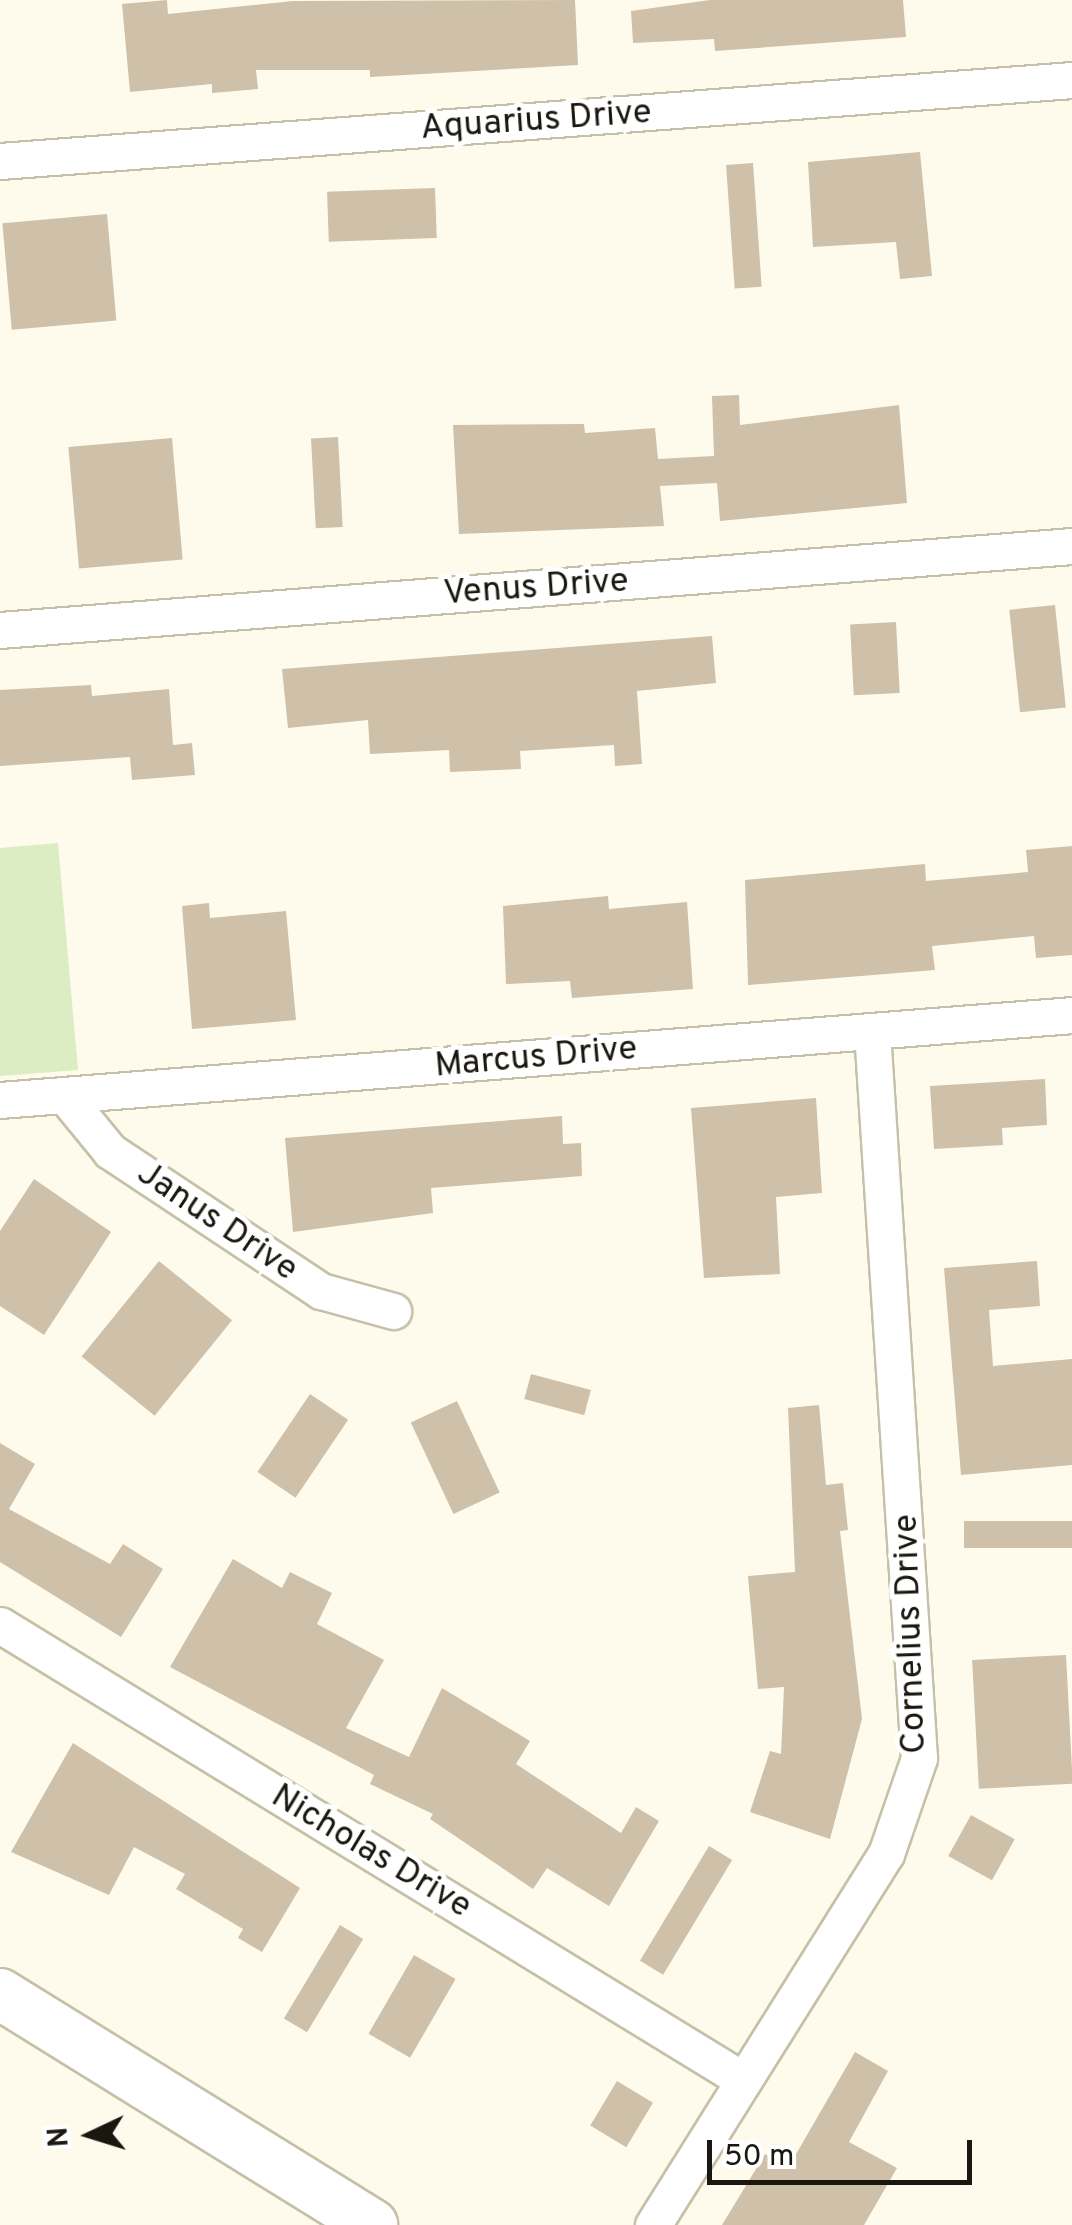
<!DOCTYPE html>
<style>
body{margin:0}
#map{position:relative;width:1072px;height:2225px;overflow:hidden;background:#fefbec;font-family:Overpass,sans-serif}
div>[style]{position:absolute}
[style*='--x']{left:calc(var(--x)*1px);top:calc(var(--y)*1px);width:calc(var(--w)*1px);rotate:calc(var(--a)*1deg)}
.green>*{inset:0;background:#dcedc4}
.building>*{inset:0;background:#cfc0aa;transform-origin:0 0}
.roads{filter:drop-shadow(2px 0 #c5c0a7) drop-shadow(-2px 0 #c5c0a7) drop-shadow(0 2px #c5c0a7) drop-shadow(0 -2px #c5c0a7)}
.street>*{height:35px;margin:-17.5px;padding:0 17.5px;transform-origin:17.5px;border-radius:17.5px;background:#fff}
.secondary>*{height:50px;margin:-25px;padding:0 25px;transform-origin:25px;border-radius:25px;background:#fff}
span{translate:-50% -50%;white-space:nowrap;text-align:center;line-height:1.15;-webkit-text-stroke:10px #fff;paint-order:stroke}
.street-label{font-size:35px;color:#19170f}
.north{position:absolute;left:40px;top:2085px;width:100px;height:100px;-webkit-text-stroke:8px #fff;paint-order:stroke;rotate:266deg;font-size:28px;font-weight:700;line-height:40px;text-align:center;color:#19170f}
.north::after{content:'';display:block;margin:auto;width:35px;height:45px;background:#19170f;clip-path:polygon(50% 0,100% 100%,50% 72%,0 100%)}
.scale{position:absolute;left:707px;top:2140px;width:265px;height:45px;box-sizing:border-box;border:5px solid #19170f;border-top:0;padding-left:12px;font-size:30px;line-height:35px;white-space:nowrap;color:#19170f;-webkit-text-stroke:8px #fff;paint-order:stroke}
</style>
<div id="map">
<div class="green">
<div style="clip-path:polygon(58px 843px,78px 1070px,0 1076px,0 848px)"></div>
</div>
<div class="building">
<div style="clip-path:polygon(167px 0,168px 14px,293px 1px,575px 0,578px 65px,370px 77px,370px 70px,256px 70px,258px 89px,212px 93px,212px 84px,130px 92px,122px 4px)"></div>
<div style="clip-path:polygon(710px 0,903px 0,906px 37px,715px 51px,714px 39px,633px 43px,631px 11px)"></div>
<div style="clip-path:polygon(920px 152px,932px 276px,900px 279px,896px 242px,813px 247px,808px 162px)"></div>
<div style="left:753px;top:163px;width:124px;height:27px;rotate:86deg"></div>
<div style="left:435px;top:188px;width:50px;height:108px;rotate:88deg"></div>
<div style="left:107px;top:214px;width:107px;height:105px;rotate:85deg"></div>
<div style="clip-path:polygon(739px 395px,740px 425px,899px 405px,907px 503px,720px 521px,717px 483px,660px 486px,664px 526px,459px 534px,453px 425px,584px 424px,585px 433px,655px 428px,658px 459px,714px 456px,712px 396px)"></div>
<div style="left:338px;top:437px;width:90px;height:27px;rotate:87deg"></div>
<div style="left:172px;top:438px;width:122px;height:104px;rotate:85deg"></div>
<div style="left:1055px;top:605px;width:103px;height:46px;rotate:84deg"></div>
<div style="left:896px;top:622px;width:71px;height:46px;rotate:87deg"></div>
<div style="clip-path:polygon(712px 636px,716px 683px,637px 691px,642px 764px,615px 766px,614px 745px,520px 751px,521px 769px,450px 772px,449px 750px,370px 754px,368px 720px,288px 728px,282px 669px)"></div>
<div style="clip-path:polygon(91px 685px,92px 696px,169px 689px,173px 745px,192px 743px,195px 775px,132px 780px,130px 757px,0 766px,0 690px)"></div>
<div style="clip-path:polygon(1072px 846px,1072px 955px,1036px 958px,1034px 936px,932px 946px,935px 970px,748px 985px,745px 880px,925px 864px,926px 881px,1028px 872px,1026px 850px)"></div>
<div style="clip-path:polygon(608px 896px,609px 909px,687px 902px,693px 989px,572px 998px,570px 981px,506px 984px,503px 906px)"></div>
<div style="clip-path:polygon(209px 903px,210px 918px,286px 911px,296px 1020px,192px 1029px,182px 906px)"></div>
<div style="clip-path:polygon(1045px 1079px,1047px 1125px,1002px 1128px,1003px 1145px,934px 1149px,930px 1086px)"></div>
<div style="clip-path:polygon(816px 1098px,822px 1193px,776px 1197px,780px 1274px,704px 1278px,691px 1108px)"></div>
<div style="clip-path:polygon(562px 1116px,563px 1144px,581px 1143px,582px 1176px,431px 1188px,433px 1213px,293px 1232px,285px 1138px)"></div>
<div style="clip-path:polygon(34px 1179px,111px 1232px,44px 1335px,0 1306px,0 1231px)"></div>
<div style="left:159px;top:1261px;width:94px;height:123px;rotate:39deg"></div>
<div style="clip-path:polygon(1037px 1261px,1040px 1306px,989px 1310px,993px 1366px,1072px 1359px,1072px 1465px,961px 1475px,944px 1268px)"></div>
<div style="left:531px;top:1374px;width:62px;height:26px;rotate:15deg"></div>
<div style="left:310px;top:1394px;width:46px;height:94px;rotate:34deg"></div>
<div style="left:457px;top:1401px;width:101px;height:51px;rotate:65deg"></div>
<div style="clip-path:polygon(819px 1405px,826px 1485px,843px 1483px,848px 1530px,840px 1531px,862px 1719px,830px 1839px,750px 1812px,770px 1751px,781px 1754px,784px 1687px,758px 1689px,748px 1576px,795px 1572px,788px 1408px)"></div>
<div style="clip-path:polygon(0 1443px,35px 1464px,9px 1509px,110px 1564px,123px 1544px,163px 1569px,121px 1637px,0 1562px)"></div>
<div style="left:1072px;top:1521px;width:27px;height:108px;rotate:90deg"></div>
<div style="clip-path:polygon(233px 1559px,282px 1588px,290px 1572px,332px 1593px,317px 1624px,384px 1660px,346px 1728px,409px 1757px,442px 1688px,530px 1741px,516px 1764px,621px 1833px,636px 1807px,659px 1821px,609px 1906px,547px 1868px,533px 1889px,430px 1819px,433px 1814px,370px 1784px,374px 1775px,170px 1667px)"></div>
<div style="left:1066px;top:1655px;width:129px;height:94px;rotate:87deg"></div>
<div style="clip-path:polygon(73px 1743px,300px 1888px,262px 1952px,238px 1938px,243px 1929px,176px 1889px,185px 1874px,134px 1847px,109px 1895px,11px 1852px)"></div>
<div style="left:971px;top:1815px;width:50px;height:47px;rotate:29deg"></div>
<div style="left:709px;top:1846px;width:27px;height:134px;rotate:31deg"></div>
<div style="left:340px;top:1925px;width:27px;height:109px;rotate:31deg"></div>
<div style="left:414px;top:1955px;width:48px;height:91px;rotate:30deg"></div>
<div style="clip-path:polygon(855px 2052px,888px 2071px,849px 2142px,897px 2168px,864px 2225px,722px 2225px,765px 2154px,788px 2168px)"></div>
<div style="left:617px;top:2081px;width:42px;height:52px;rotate:31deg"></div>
</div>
<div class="roads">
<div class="street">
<div style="--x:0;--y:161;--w:1075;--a:-4.32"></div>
<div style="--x:0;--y:630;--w:1075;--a:-4.48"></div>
<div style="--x:65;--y:1096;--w:71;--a:50.7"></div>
<div style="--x:110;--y:1151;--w:253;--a:33.6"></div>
<div style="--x:321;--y:1291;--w:75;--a:15.5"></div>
<div style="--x:0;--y:1100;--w:1075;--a:-4.53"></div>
<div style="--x:0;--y:1625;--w:871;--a:31.48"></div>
<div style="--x:653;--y:2225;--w:438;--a:-57.9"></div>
<div style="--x:886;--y:1854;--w:102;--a:-71"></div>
<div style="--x:919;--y:1758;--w:728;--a:-93.7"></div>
</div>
<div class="secondary">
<div style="--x:0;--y:1994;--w:438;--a:31.8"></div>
</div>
</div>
<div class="street-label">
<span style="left:536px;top:121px;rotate:-4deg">Aquarius Drive</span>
<span style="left:536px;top:588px;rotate:-4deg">Venus Drive</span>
<span style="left:536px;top:1058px;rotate:-5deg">Marcus Drive</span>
<span style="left:217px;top:1222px;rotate:34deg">Janus Drive</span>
<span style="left:911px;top:1634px;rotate:-92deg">Cornelius Drive</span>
<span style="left:371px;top:1852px;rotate:31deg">Nicholas Drive</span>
</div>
<div class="north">N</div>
<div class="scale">50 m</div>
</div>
